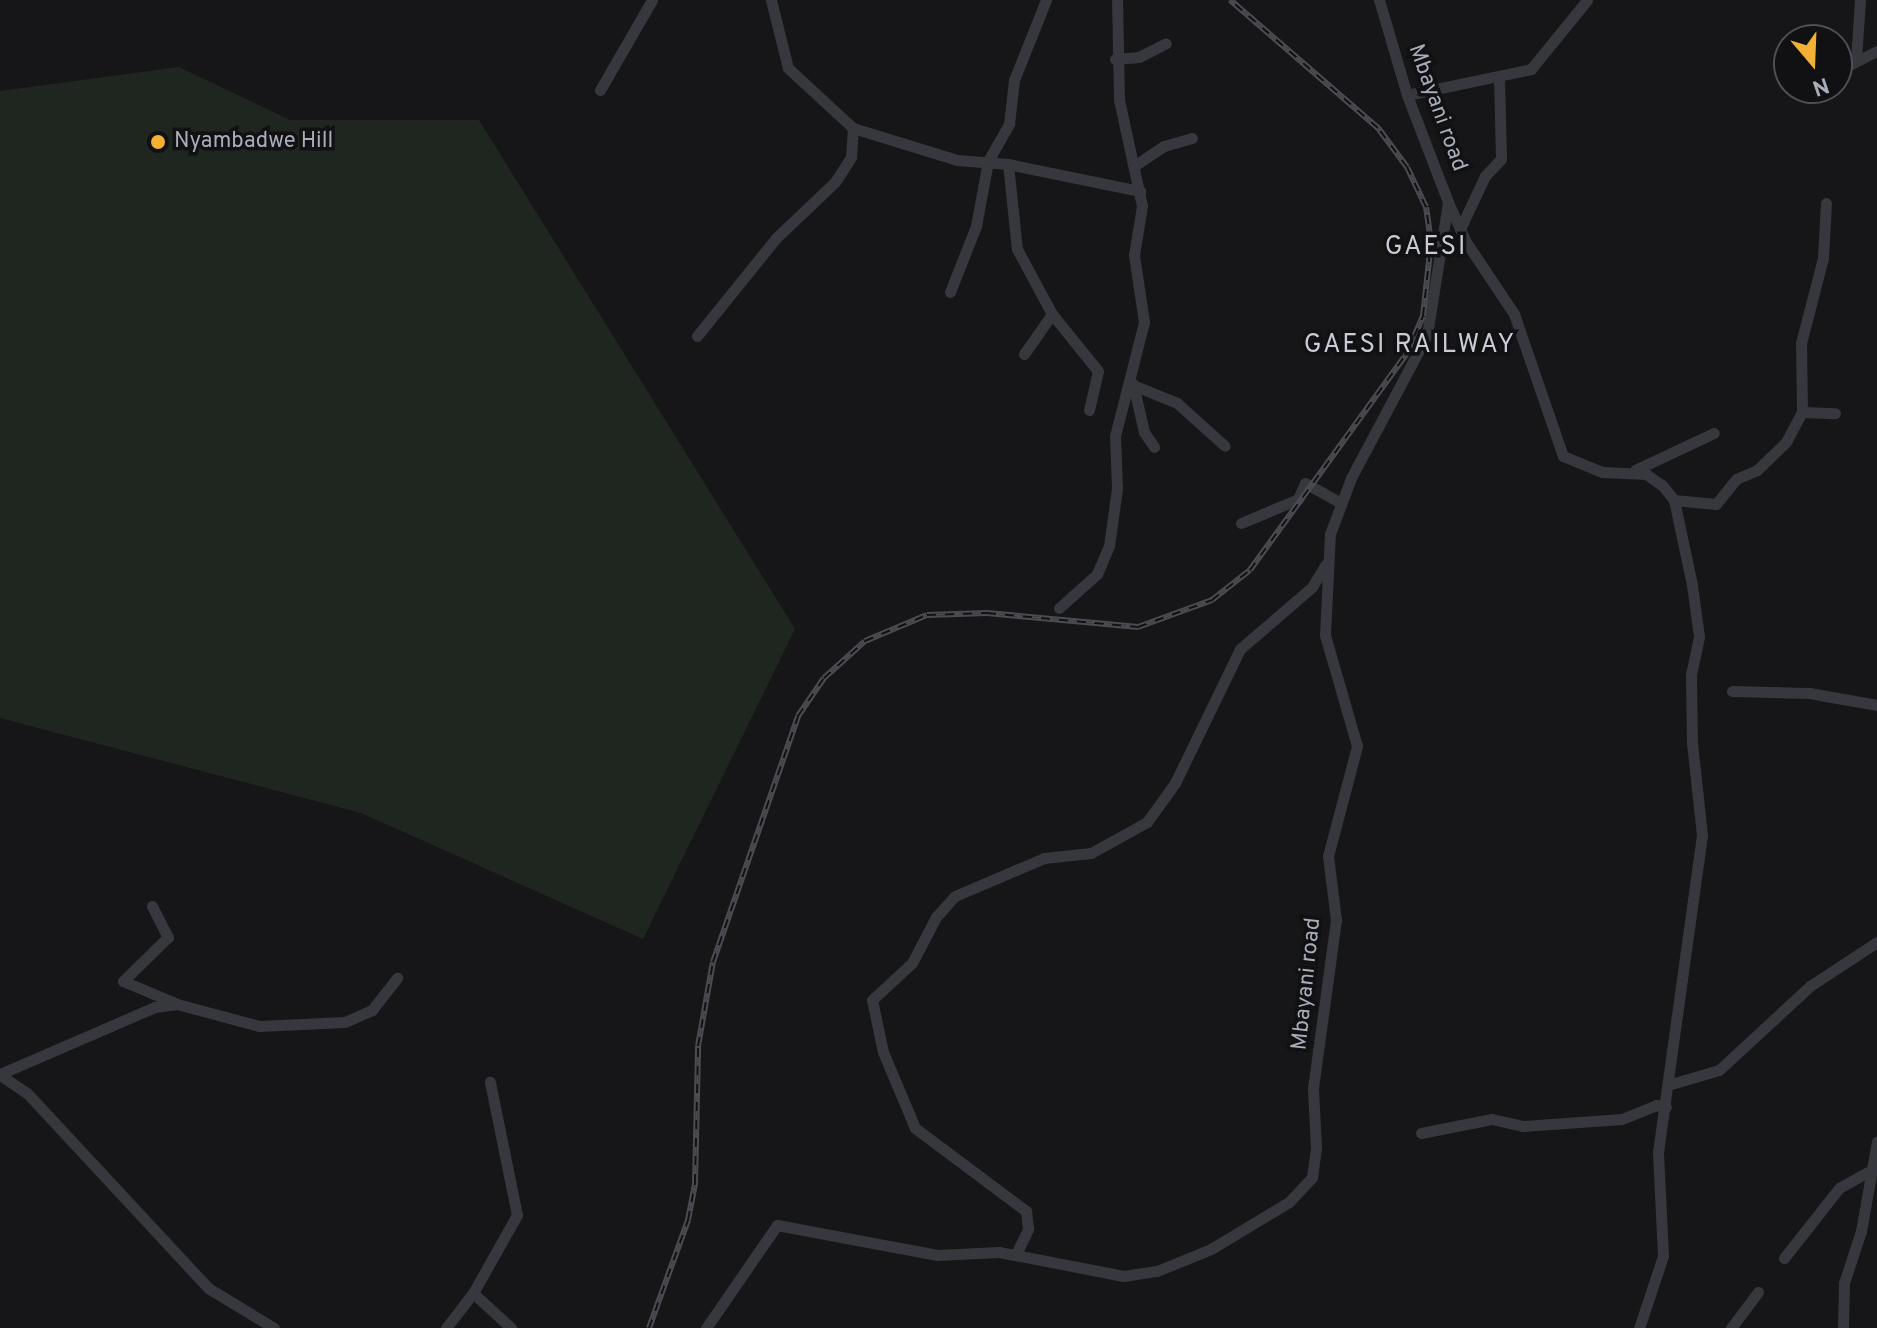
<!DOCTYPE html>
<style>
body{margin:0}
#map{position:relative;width:1877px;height:1328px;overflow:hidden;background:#161618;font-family:Overpass,sans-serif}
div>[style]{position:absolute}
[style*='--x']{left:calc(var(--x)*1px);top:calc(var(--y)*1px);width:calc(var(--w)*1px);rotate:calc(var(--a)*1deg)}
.green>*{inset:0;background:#1e261f}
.minor>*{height:11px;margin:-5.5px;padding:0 5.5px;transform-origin:5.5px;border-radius:5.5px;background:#37383d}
.rail>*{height:6px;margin-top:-3px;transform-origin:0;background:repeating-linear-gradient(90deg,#111113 0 9px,#4a4c52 0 18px);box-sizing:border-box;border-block:2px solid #4a4c52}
.dots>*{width:22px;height:22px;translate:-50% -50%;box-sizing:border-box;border:4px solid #111113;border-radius:50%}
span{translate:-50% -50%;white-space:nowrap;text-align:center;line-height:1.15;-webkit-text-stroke:7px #111113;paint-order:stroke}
.street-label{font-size:22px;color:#a8adb8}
.poi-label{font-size:22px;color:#a8adb8}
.left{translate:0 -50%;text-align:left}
.quarter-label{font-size:26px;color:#c9ccd4;letter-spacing:2px}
.north{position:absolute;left:1773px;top:24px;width:80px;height:80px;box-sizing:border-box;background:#111113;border:2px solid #4d4f55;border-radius:50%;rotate:161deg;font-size:22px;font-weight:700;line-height:32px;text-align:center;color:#a8adb8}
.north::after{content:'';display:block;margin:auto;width:28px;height:36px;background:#f2b134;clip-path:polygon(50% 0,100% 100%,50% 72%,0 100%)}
</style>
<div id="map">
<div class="green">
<div style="clip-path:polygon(179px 67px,290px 120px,479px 120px,795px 629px,643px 939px,361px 813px,0 718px,0 91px)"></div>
</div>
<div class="minor">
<div style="--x:771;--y:0;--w:70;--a:76"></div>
<div style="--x:788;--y:68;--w:88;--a:42.7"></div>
<div style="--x:853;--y:128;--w:109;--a:17.1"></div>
<div style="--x:957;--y:160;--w:51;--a:4.5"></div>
<div style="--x:1008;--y:164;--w:135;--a:11.6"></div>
<div style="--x:1115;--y:59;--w:24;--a:-5"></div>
<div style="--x:1139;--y:57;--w:30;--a:-27"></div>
<div style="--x:1856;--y:59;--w:59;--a:-86.1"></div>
<div style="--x:1837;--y:71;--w:45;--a:-26.6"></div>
<div style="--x:600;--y:90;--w:104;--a:-60"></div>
<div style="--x:1407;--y:95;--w:127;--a:-11.8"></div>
<div style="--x:1531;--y:69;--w:89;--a:-50.9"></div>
<div style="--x:1008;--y:164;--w:85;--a:84"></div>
<div style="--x:1017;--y:249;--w:74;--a:61.7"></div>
<div style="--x:1052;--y:314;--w:73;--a:51.1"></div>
<div style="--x:1098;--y:371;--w:40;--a:103"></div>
<div style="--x:1137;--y:164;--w:32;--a:-34"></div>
<div style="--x:1164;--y:146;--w:29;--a:-16"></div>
<div style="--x:1448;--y:202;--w:44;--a:65.8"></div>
<div style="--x:1466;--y:242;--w:87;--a:56.3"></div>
<div style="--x:1514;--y:314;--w:150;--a:71"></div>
<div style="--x:1563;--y:456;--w:42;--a:22.3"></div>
<div style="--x:1602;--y:472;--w:44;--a:2.6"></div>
<div style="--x:1646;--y:474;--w:19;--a:35"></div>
<div style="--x:1662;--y:485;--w:19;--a:51"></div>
<div style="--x:1674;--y:500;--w:87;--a:78"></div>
<div style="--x:1692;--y:585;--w:52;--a:82.3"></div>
<div style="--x:1699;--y:637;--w:39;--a:102"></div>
<div style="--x:1691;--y:675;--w:68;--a:89.2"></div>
<div style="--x:1692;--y:743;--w:93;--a:83.8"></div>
<div style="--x:1702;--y:835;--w:321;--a:97.9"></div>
<div style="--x:1658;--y:1153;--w:103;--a:87.2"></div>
<div style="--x:1663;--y:1256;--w:76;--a:108.4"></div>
<div style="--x:1460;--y:229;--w:59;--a:-64.7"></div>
<div style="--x:1485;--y:176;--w:23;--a:-47"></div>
<div style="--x:1501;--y:159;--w:80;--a:-91.4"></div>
<div style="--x:950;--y:292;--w:71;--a:-68.5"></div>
<div style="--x:976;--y:226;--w:66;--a:-79.5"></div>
<div style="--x:988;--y:161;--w:43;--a:-60.4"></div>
<div style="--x:1009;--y:124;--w:44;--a:-83.5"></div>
<div style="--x:1014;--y:80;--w:86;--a:-68.2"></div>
<div style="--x:697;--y:336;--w:126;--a:-51.1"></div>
<div style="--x:776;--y:238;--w:81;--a:-43.5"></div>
<div style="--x:835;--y:182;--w:30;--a:-57"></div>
<div style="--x:851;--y:157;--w:29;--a:-86"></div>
<div style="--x:1024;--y:354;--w:49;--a:-55"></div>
<div style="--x:1133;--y:384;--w:49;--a:77.1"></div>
<div style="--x:1144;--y:432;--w:18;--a:56"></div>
<div style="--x:1133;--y:385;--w:48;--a:22.2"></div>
<div style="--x:1177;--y:403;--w:64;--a:41.9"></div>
<div style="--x:1802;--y:412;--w:69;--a:-90.8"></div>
<div style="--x:1801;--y:343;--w:88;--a:-75.5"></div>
<div style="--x:1823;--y:258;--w:55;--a:-86.9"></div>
<div style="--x:1635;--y:470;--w:87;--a:-25.1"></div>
<div style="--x:1674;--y:500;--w:42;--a:5.4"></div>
<div style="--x:1716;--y:504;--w:32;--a:-51"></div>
<div style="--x:1736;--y:479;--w:23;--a:-23"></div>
<div style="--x:1757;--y:470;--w:40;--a:-44"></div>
<div style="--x:1786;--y:442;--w:34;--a:-62"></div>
<div style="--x:1802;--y:412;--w:33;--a:2"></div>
<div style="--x:1241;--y:523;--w:62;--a:-22.8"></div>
<div style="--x:1298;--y:499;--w:17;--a:-66"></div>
<div style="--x:1305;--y:483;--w:39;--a:29"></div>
<div style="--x:1059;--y:608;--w:51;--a:-41.8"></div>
<div style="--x:1097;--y:574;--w:30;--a:-67"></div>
<div style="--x:1109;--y:546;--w:59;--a:-82.1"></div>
<div style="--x:1117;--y:488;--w:52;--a:-92.2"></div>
<div style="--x:1115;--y:436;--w:118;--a:-75.7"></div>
<div style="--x:1144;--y:322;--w:68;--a:-98.5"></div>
<div style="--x:1134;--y:255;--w:50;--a:-80.7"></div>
<div style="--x:1142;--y:206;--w:108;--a:-102.2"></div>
<div style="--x:1119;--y:100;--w:100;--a:-91.1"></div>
<div style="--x:1732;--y:691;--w:77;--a:1.5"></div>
<div style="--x:1809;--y:693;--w:69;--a:10"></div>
<div style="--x:152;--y:906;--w:35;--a:63"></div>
<div style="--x:168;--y:937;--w:63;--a:135.6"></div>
<div style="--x:123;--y:981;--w:56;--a:22.9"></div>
<div style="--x:0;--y:1074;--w:169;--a:-23.4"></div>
<div style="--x:155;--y:1007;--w:22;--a:-8"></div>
<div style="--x:177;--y:1004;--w:85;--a:15"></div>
<div style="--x:259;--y:1026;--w:86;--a:-2.7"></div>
<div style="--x:345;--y:1022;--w:30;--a:-24"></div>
<div style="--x:372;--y:1010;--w:41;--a:-52"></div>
<div style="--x:0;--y:1075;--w:32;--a:34"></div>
<div style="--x:27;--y:1093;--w:266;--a:47.1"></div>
<div style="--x:208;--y:1288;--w:77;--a:31.2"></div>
<div style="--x:1671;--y:1084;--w:50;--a:-16.3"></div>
<div style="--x:1719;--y:1070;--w:124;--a:-42.7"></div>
<div style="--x:1810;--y:986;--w:80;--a:-33.3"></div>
<div style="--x:1421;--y:1133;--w:72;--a:-11.2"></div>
<div style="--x:1492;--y:1119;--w:31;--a:13"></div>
<div style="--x:1522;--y:1126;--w:100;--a:-4"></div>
<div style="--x:1622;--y:1119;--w:37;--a:-22"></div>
<div style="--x:1656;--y:1105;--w:10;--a:11"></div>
<div style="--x:1016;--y:1254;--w:28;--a:-64"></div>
<div style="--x:1028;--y:1229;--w:18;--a:-96"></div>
<div style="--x:1026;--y:1211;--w:139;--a:-143.2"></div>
<div style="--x:915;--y:1128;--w:82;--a:-112.8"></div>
<div style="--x:883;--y:1052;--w:53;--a:-101.9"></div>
<div style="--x:872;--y:1000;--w:54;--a:-42.8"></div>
<div style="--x:912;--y:963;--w:52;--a:-62.4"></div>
<div style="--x:936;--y:917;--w:28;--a:-48"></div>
<div style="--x:955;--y:896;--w:97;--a:-23.1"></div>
<div style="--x:1044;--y:858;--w:47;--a:-6.1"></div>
<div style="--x:1091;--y:853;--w:64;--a:-29"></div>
<div style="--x:1147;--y:822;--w:48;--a:-54.3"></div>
<div style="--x:1175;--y:783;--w:149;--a:-64.1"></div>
<div style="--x:1240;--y:649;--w:95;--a:-40.7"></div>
<div style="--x:1312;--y:587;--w:26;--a:-59"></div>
<div style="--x:1784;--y:1258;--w:89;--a:-51.8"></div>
<div style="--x:1839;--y:1188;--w:33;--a:-29"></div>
<div style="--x:473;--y:1293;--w:52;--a:42.6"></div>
<div style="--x:446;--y:1328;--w:44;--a:-52.4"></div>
<div style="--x:473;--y:1293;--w:90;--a:-60.6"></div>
<div style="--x:517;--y:1215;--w:136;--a:-101.5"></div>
<div style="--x:706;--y:1328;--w:125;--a:-55.4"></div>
<div style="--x:777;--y:1225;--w:163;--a:10.6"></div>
<div style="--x:937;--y:1255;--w:62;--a:-2.8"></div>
<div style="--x:999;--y:1252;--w:127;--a:10.9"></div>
<div style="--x:1124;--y:1276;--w:33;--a:-9"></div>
<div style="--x:1157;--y:1271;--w:58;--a:-22.2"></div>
<div style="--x:1211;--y:1249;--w:91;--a:-31.1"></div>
<div style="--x:1289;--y:1202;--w:34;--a:-47"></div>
<div style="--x:1312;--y:1177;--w:29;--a:-82"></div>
<div style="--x:1316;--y:1148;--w:60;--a:-92.9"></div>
<div style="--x:1313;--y:1088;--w:170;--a:-82.2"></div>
<div style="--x:1336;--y:920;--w:64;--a:-97.1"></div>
<div style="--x:1328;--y:856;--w:114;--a:-75.2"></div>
<div style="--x:1357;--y:746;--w:116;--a:-106.1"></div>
<div style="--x:1325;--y:635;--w:101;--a:-87.2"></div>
<div style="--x:1330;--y:534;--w:60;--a:-69.4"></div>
<div style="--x:1351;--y:478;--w:162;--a:-62"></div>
<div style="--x:1427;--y:335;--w:135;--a:-81"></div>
<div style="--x:1448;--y:202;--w:115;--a:-111"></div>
<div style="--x:1407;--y:95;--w:99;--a:-106.4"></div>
<div style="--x:1731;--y:1328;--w:45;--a:-53.1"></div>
<div style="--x:1843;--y:1328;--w:45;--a:-88.7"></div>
<div style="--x:1844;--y:1283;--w:55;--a:-71.9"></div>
<div style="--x:1861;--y:1231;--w:91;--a:-79.9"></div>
</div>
<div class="rail">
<div style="--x:649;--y:1328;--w:115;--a:-70.1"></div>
<div style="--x:688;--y:1220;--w:38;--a:-79"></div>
<div style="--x:695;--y:1183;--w:137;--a:-88.7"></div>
<div style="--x:698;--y:1046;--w:85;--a:-79.9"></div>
<div style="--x:713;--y:962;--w:260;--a:-70.9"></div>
<div style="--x:798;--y:716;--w:46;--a:-55.6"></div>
<div style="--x:824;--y:678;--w:55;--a:-42.1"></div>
<div style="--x:865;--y:641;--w:67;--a:-22.8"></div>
<div style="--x:927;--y:615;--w:60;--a:-1.9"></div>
<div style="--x:987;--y:613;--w:152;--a:5.3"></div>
<div style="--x:1138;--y:627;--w:79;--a:-20"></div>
<div style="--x:1212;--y:600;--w:48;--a:-38.3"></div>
<div style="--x:1250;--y:570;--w:268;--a:-54.1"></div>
<div style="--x:1407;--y:353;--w:40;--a:-66.6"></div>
<div style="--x:1423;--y:316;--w:74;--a:-83.8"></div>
<div style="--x:1431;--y:242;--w:35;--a:-98"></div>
<div style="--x:1426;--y:207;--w:44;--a:-115.4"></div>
<div style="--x:1407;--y:167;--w:49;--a:-126.6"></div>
<div style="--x:1378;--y:128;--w:196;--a:-139.1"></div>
</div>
<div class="dots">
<div style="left:158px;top:142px;background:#f2b134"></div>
</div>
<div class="street-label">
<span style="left:1437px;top:108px;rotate:70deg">Mbayani road</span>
<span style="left:1307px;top:984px;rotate:-84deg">Mbayani road</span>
</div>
<div class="poi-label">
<span class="left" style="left:174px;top:142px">Nyambadwe Hill</span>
</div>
<div class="quarter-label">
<span style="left:1426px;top:248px">GAESI</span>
<span style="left:1410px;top:346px">GAESI RAILWAY</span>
</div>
<div class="north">N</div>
</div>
